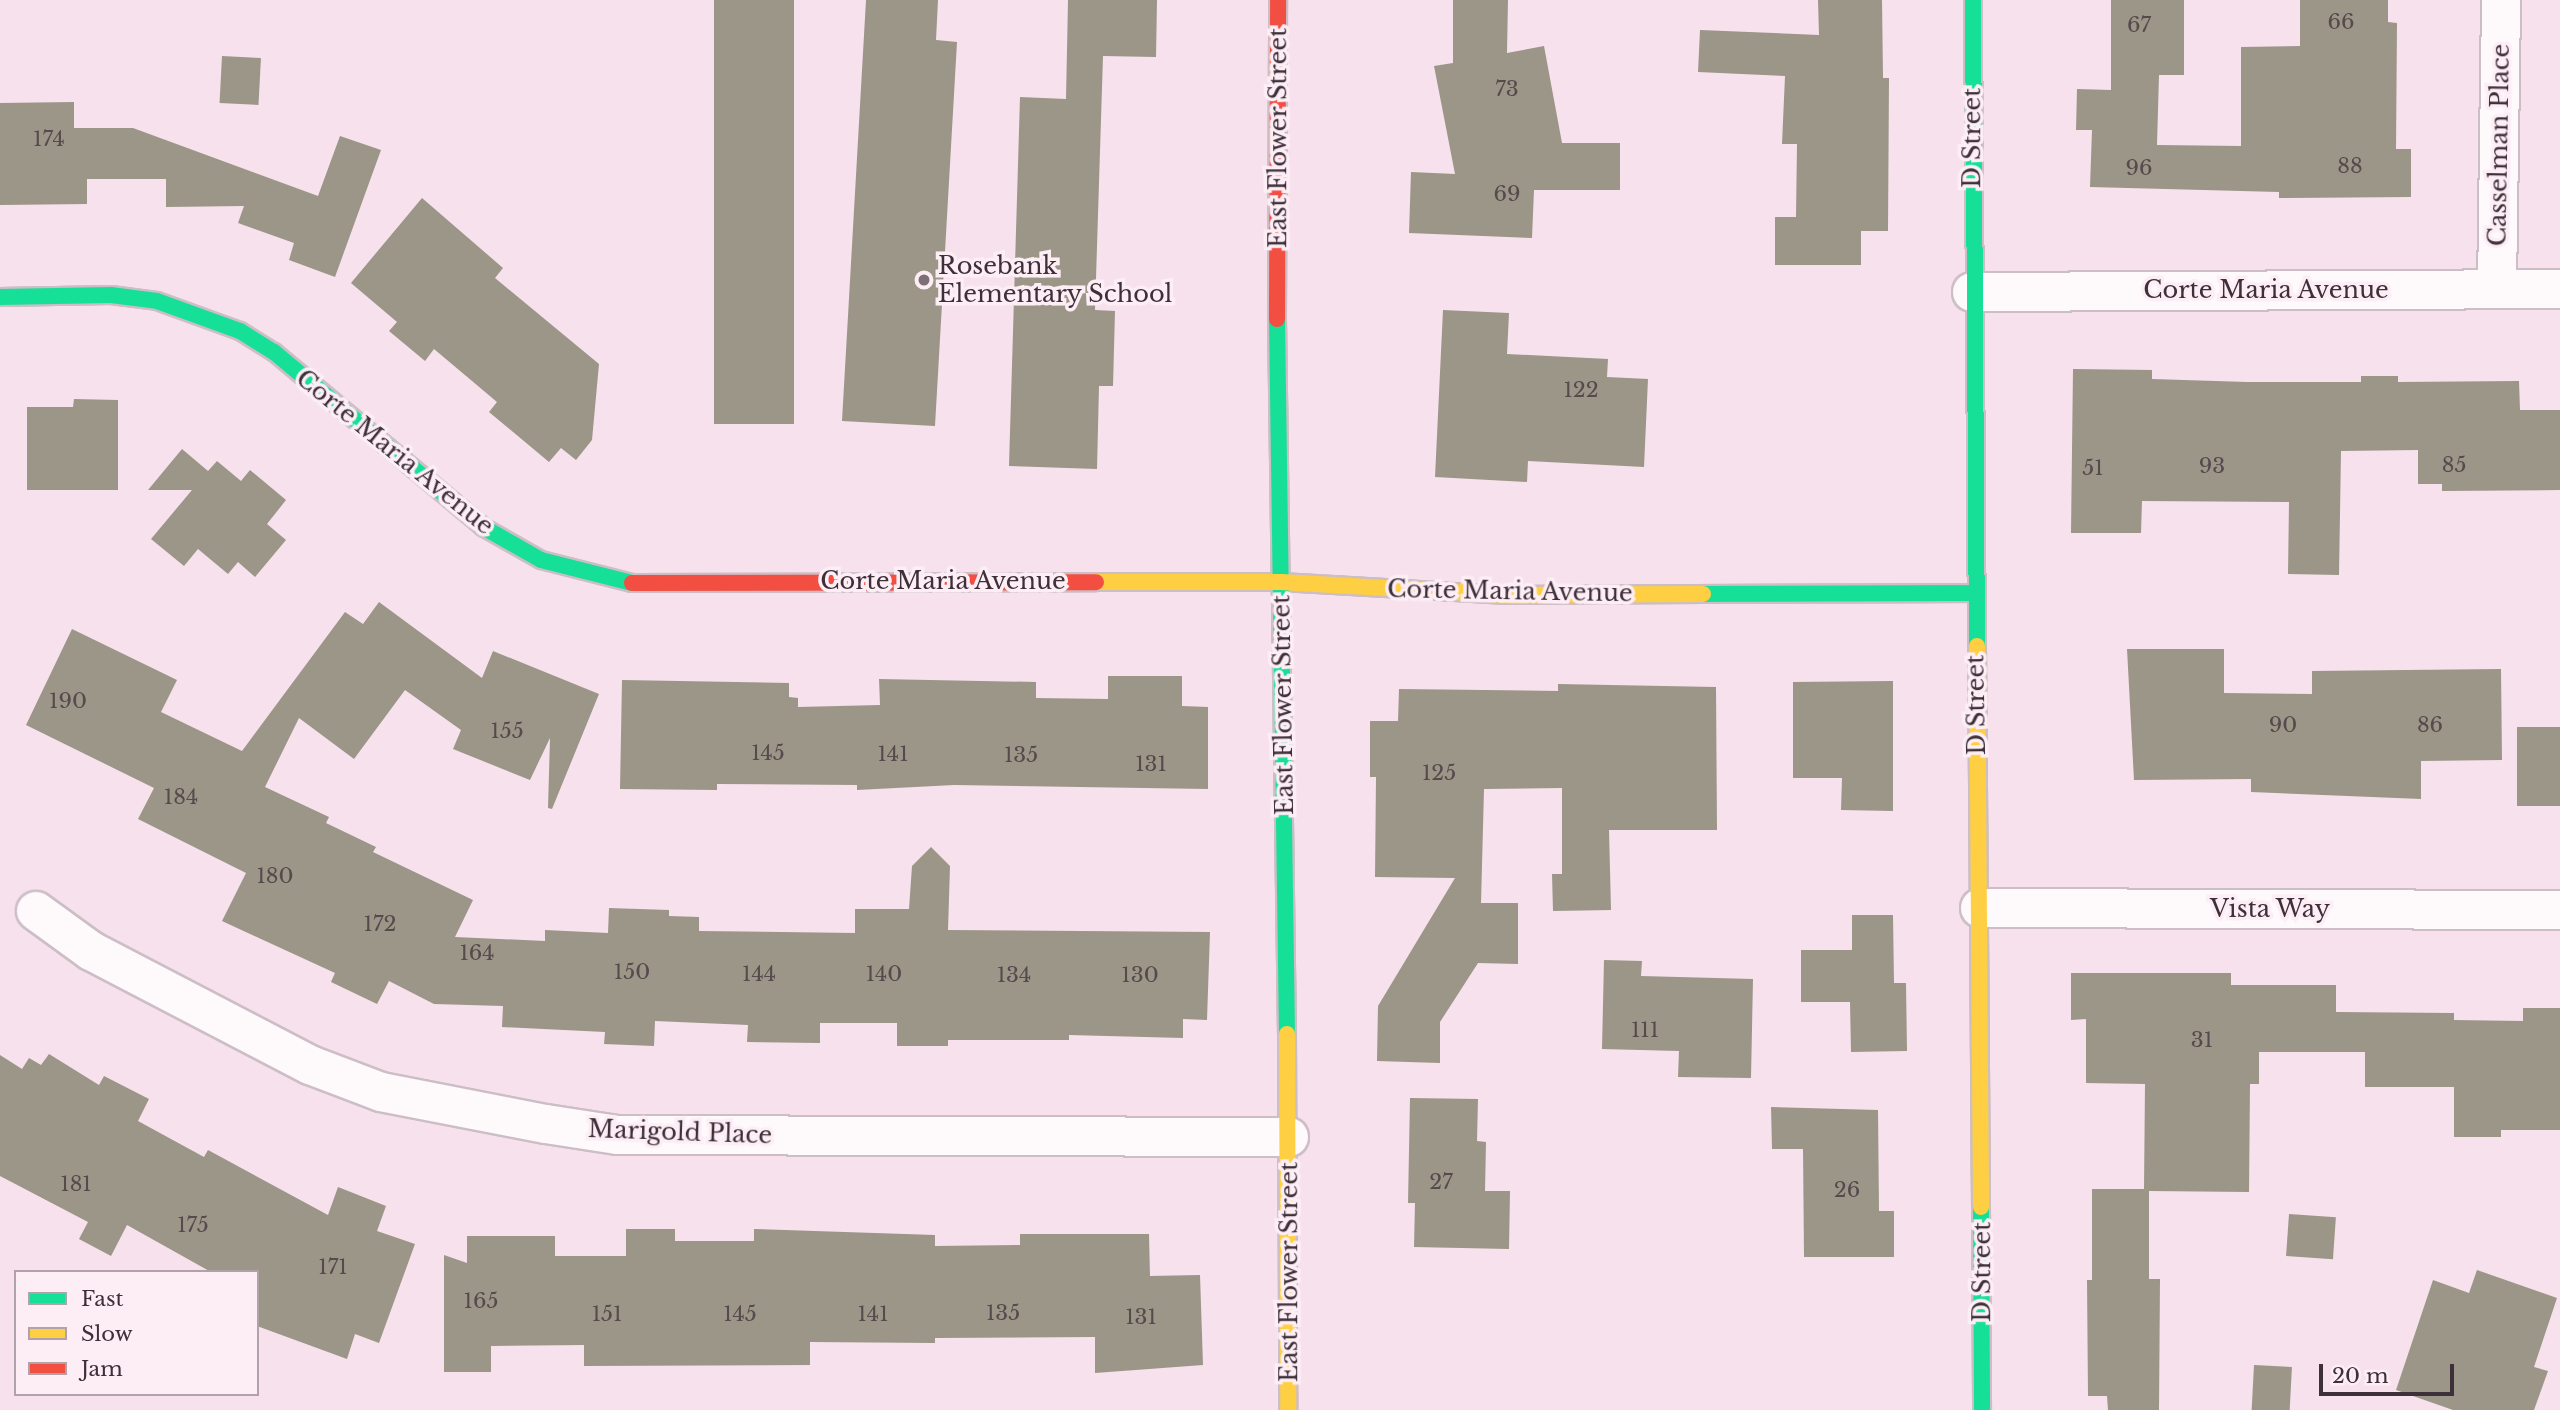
<!DOCTYPE html>
<style>
body{margin:0}
#map{position:relative;width:2560px;height:1410px;overflow:hidden;background:#f6e1ec;font-family:"Libre Baskerville",serif}
div>[style]{position:absolute}
[style*='--x']{left:calc(var(--x)*1px);top:calc(var(--y)*1px);width:calc(var(--w)*1px);rotate:calc(var(--a)*1deg)}
.building>*{inset:0;background:#9b9688;transform-origin:0 0}
.roads{filter:drop-shadow(2px 0 #cdbec6) drop-shadow(-2px 0 #cdbec6) drop-shadow(0 2px #cdbec6) drop-shadow(0 -2px #cdbec6)}
.street>*{height:38px;margin:-19px;padding:0 19px;transform-origin:19px;border-radius:19px;background:#fefafc}
.fast>*{height:16px;margin:-8px;padding:0 8px;transform-origin:8px;border-radius:8px;background:#16e098}
.slow>*{height:16px;margin:-8px;padding:0 8px;transform-origin:8px;border-radius:8px;background:#ffcf43}
.jam>*{height:16px;margin:-8px;padding:0 8px;transform-origin:8px;border-radius:8px;background:#f24e42}
.dots>*{width:19px;height:19px;translate:-50% -50%;box-sizing:border-box;border:4px solid #fdeef6;border-radius:50%}
span{translate:-50% -50%;white-space:nowrap;text-align:center;line-height:1.15;-webkit-text-stroke:7px #fdeef6;paint-order:stroke}
.number-label{font-size:21px;color:#554a4c}
.number-label span{-webkit-text-stroke-width:0}
.street-label{font-size:24px;color:#3e3038}
.poi-label{font-size:24px;color:#3e3038}
.left{translate:0 -50%;text-align:left}
.legend{position:absolute;left:14px;top:1270px;width:245px;height:126px;box-sizing:border-box;background:#fdeef6;border:2px solid #b1a2aa;margin:0;padding:9px 12px;list-style:none;font-size:21px;color:#3e3038}
.legend li{display:flex;align-items:center;gap:14px;height:35px}
.legend b{width:35px;border:2px solid #b1a2aa}
.scale{position:absolute;left:2319px;top:1364px;width:135px;height:32px;box-sizing:border-box;border:4px solid #3e3038;border-top:0;padding-left:9px;font-size:21px;line-height:24px;white-space:nowrap;color:#3e3038;-webkit-text-stroke:5px #fdeef6;paint-order:stroke}
</style>
<div id="map">
<div class="building">
<div style="left:714px;top:0;width:80px;height:424px"></div>
<div style="clip-path:polygon(866px 0,938px 0,936px 40px,957px 42px,935px 426px,842px 421px)"></div>
<div style="clip-path:polygon(1068px 0,1157px 0,1156px 57px,1103px 56px,1095px 310px,1115px 311px,1113px 386px,1099px 386px,1097px 469px,1009px 466px,1020px 97px,1066px 99px)"></div>
<div style="clip-path:polygon(1453px 0,1508px 0,1507px 53px,1544px 46px,1562px 143px,1620px 143px,1620px 190px,1534px 190px,1532px 238px,1409px 233px,1411px 172px,1455px 174px,1434px 66px,1453px 63px)"></div>
<div style="clip-path:polygon(1818px 0,1882px 0,1883px 78px,1889px 78px,1888px 231px,1861px 231px,1861px 265px,1775px 265px,1775px 217px,1796px 217px,1797px 144px,1782px 144px,1785px 76px,1698px 72px,1700px 30px,1819px 35px)"></div>
<div style="clip-path:polygon(2111px 0,2184px 0,2184px 75px,2159px 75px,2157px 145px,2241px 146px,2241px 47px,2300px 46px,2300px 0,2388px 0,2388px 22px,2397px 23px,2396px 149px,2411px 149px,2411px 197px,2279px 198px,2279px 192px,2090px 187px,2092px 130px,2076px 130px,2077px 89px,2111px 90px)"></div>
<div style="left:222px;top:56px;width:39px;height:47px;rotate:3deg"></div>
<div style="clip-path:polygon(74px 102px,74px 128px,133px 128px,318px 196px,340px 136px,381px 150px,335px 277px,289px 260px,294px 243px,238px 223px,244px 206px,166px 207px,166px 179px,87px 179px,87px 204px,0 205px,0 103px)"></div>
<div style="clip-path:polygon(422px 198px,503px 268px,495px 278px,599px 364px,592px 440px,576px 460px,561px 448px,549px 462px,489px 412px,497px 402px,434px 349px,425px 361px,389px 331px,397px 322px,351px 283px)"></div>
<div style="clip-path:polygon(1443px 310px,1509px 313px,1507px 354px,1608px 359px,1607px 377px,1648px 379px,1644px 467px,1528px 461px,1527px 482px,1435px 477px)"></div>
<div style="clip-path:polygon(2073px 369px,2152px 370px,2152px 379px,2247px 382px,2361px 382px,2361px 376px,2398px 376px,2398px 382px,2519px 381px,2520px 410px,2560px 410px,2560px 490px,2442px 491px,2442px 484px,2418px 484px,2418px 450px,2341px 451px,2339px 575px,2288px 574px,2289px 502px,2142px 501px,2141px 533px,2071px 533px)"></div>
<div style="clip-path:polygon(74px 399px,118px 400px,118px 490px,27px 490px,27px 407px,73px 407px)"></div>
<div style="clip-path:polygon(182px 449px,208px 471px,217px 461px,241px 481px,250px 470px,286px 500px,267px 524px,286px 540px,255px 577px,238px 562px,228px 574px,198px 549px,184px 566px,151px 539px,192px 490px,148px 490px)"></div>
<div style="clip-path:polygon(379px 602px,482px 678px,493px 651px,599px 694px,552px 809px,548px 808px,550px 738px,530px 780px,453px 749px,461px 730px,405px 690px,354px 759px,299px 718px,265px 787px,329px 817px,326px 823px,376px 847px,373px 852px,473px 900px,455px 937px,545px 941px,545px 930px,608px 933px,609px 908px,669px 910px,669px 916px,699px 917px,699px 931px,855px 933px,855px 909px,909px 909px,912px 866px,931px 847px,950px 866px,948px 930px,1210px 932px,1207px 1020px,1183px 1019px,1183px 1038px,1069px 1035px,1069px 1040px,948px 1040px,948px 1046px,897px 1046px,897px 1023px,820px 1023px,820px 1043px,747px 1042px,748px 1025px,655px 1021px,654px 1046px,604px 1044px,605px 1032px,502px 1027px,503px 1006px,434px 1004px,389px 981px,377px 1004px,331px 982px,335px 973px,222px 921px,246px 873px,138px 819px,154px 788px,26px 725px,72px 629px,177px 680px,161px 712px,242px 751px,345px 612px,363px 624px)"></div>
<div style="clip-path:polygon(2127px 649px,2224px 649px,2224px 693px,2312px 694px,2312px 671px,2501px 669px,2502px 760px,2421px 761px,2421px 799px,2251px 792px,2251px 779px,2134px 780px)"></div>
<div style="clip-path:polygon(1108px 676px,1182px 676px,1182px 706px,1208px 707px,1208px 789px,954px 785px,857px 790px,857px 785px,717px 784px,717px 790px,620px 789px,622px 680px,789px 683px,789px 697px,798px 698px,798px 707px,880px 705px,879px 679px,1036px 682px,1036px 698px,1108px 699px)"></div>
<div style="clip-path:polygon(1893px 681px,1893px 811px,1841px 810px,1842px 778px,1793px 778px,1793px 682px)"></div>
<div style="clip-path:polygon(1558px 684px,1716px 687px,1717px 830px,1609px 830px,1611px 910px,1553px 911px,1552px 874px,1562px 874px,1562px 788px,1484px 789px,1481px 903px,1518px 903px,1518px 964px,1478px 963px,1440px 1022px,1440px 1063px,1377px 1061px,1378px 1006px,1455px 878px,1375px 877px,1376px 777px,1370px 777px,1370px 721px,1398px 721px,1399px 689px,1558px 691px)"></div>
<div style="left:2517px;top:727px;width:43px;height:79px"></div>
<div style="clip-path:polygon(1852px 915px,1893px 915px,1894px 983px,1906px 983px,1907px 1051px,1851px 1052px,1850px 1002px,1801px 1002px,1801px 950px,1852px 950px)"></div>
<div style="clip-path:polygon(1604px 960px,1642px 961px,1641px 976px,1753px 979px,1751px 1078px,1678px 1077px,1679px 1051px,1602px 1049px)"></div>
<div style="clip-path:polygon(2071px 973px,2231px 973px,2231px 985px,2336px 985px,2336px 1012px,2454px 1013px,2454px 1020px,2523px 1021px,2523px 1008px,2560px 1008px,2560px 1130px,2501px 1130px,2501px 1137px,2454px 1137px,2454px 1087px,2365px 1087px,2365px 1052px,2259px 1052px,2259px 1084px,2250px 1084px,2249px 1192px,2149px 1191px,2149px 1279px,2160px 1279px,2159px 1410px,2108px 1410px,2107px 1396px,2088px 1396px,2087px 1280px,2092px 1280px,2092px 1189px,2144px 1189px,2145px 1084px,2086px 1083px,2086px 1019px,2071px 1020px)"></div>
<div style="clip-path:polygon(49px 1054px,99px 1085px,104px 1076px,149px 1099px,138px 1121px,204px 1157px,208px 1150px,328px 1215px,338px 1187px,386px 1206px,377px 1231px,415px 1244px,379px 1343px,355px 1334px,347px 1359px,257px 1326px,257px 1272px,211px 1272px,127px 1225px,111px 1256px,79px 1239px,88px 1222px,0 1176px,0 1055px,22px 1069px,29px 1058px,41px 1065px)"></div>
<div style="clip-path:polygon(1410px 1098px,1478px 1099px,1477px 1141px,1486px 1142px,1485px 1191px,1510px 1191px,1509px 1249px,1414px 1247px,1415px 1203px,1408px 1203px)"></div>
<div style="clip-path:polygon(1771px 1107px,1878px 1110px,1879px 1211px,1894px 1211px,1894px 1257px,1804px 1257px,1803px 1149px,1772px 1149px)"></div>
<div style="left:2289px;top:1214px;width:47px;height:42px;rotate:4deg"></div>
<div style="clip-path:polygon(626px 1229px,675px 1229px,675px 1241px,754px 1241px,754px 1229px,935px 1235px,935px 1246px,1020px 1245px,1020px 1234px,1149px 1234px,1150px 1276px,1200px 1275px,1203px 1365px,1095px 1373px,1095px 1337px,935px 1338px,935px 1343px,810px 1342px,810px 1365px,584px 1366px,584px 1345px,491px 1346px,491px 1372px,444px 1372px,444px 1255px,467px 1263px,467px 1236px,555px 1236px,555px 1256px,626px 1256px)"></div>
<div style="clip-path:polygon(2477px 1270px,2557px 1298px,2534px 1367px,2548px 1371px,2534px 1410px,2453px 1410px,2396px 1390px,2433px 1280px,2469px 1293px)"></div>
<div style="left:2254px;top:1365px;width:38px;height:45px;rotate:3deg"></div>
</div>
<div class="roads">
<div class="street">
<div style="--x:2497;--y:289;--w:289;--a:-89.2"></div>
<div style="--x:1972;--y:292;--w:588;--a:-0.29"></div>
<div style="--x:1980;--y:908;--w:580;--a:0.2"></div>
<div style="--x:36;--y:911;--w:68;--a:36"></div>
<div style="--x:91;--y:951;--w:247;--a:27.5"></div>
<div style="--x:310;--y:1065;--w:76;--a:20.8"></div>
<div style="--x:381;--y:1092;--w:168;--a:11"></div>
<div style="--x:546;--y:1124;--w:72;--a:8.8"></div>
<div style="--x:617;--y:1135;--w:672;--a:0.17"></div>
</div>
<div class="fast">
<div style="--x:1973;--y:0;--w:646;--a:89.65"></div>
<div style="--x:0;--y:297;--w:111;--a:-1"></div>
<div style="--x:111;--y:295;--w:46;--a:7.4"></div>
<div style="--x:157;--y:301;--w:88;--a:19.9"></div>
<div style="--x:240;--y:331;--w:40;--a:32"></div>
<div style="--x:274;--y:352;--w:273;--a:39.9"></div>
<div style="--x:483;--y:527;--w:67;--a:29.6"></div>
<div style="--x:541;--y:560;--w:94;--a:14.2"></div>
<div style="--x:1277;--y:319;--w:715;--a:89.2"></div>
<div style="--x:1703;--y:594;--w:271;--a:-0.2"></div>
<div style="--x:1981;--y:1207;--w:203;--a:89.7"></div>
</div>
<div class="slow">
<div style="--x:1096;--y:582;--w:185;--a:0"></div>
<div style="--x:1281;--y:582;--w:226;--a:3.3"></div>
<div style="--x:1507;--y:595;--w:196;--a:-0.3"></div>
<div style="--x:1977;--y:646;--w:561;--a:89.59"></div>
<div style="--x:1287;--y:1034;--w:376;--a:89.8"></div>
</div>
<div class="jam">
<div style="--x:1277;--y:319;--w:319;--a:-89.8"></div>
<div style="--x:632;--y:583;--w:464;--a:-0.1"></div>
</div>
</div>
<div class="dots">
<div style="left:924px;top:280px;background:#7e6e77"></div>
</div>
<div class="number-label">
<span style="left:2341px;top:22px">66</span>
<span style="left:2139px;top:25px">67</span>
<span style="left:1507px;top:89px">73</span>
<span style="left:49px;top:139px">174</span>
<span style="left:2350px;top:166px">88</span>
<span style="left:2139px;top:168px">96</span>
<span style="left:1507px;top:194px">69</span>
<span style="left:1581px;top:390px">122</span>
<span style="left:2454px;top:465px">85</span>
<span style="left:2212px;top:466px">93</span>
<span style="left:2093px;top:468px">51</span>
<span style="left:68px;top:701px">190</span>
<span style="left:2283px;top:725px">90</span>
<span style="left:2430px;top:725px">86</span>
<span style="left:507px;top:731px">155</span>
<span style="left:768px;top:753px">145</span>
<span style="left:893px;top:754px">141</span>
<span style="left:1021px;top:755px">135</span>
<span style="left:1151px;top:764px">131</span>
<span style="left:1439px;top:773px">125</span>
<span style="left:181px;top:797px">184</span>
<span style="left:275px;top:876px">180</span>
<span style="left:380px;top:924px">172</span>
<span style="left:477px;top:953px">164</span>
<span style="left:632px;top:972px">150</span>
<span style="left:759px;top:974px">144</span>
<span style="left:884px;top:974px">140</span>
<span style="left:1014px;top:975px">134</span>
<span style="left:1140px;top:975px">130</span>
<span style="left:1645px;top:1030px">111</span>
<span style="left:2202px;top:1040px">31</span>
<span style="left:1441px;top:1182px">27</span>
<span style="left:76px;top:1184px">181</span>
<span style="left:1847px;top:1190px">26</span>
<span style="left:193px;top:1225px">175</span>
<span style="left:333px;top:1267px">171</span>
<span style="left:481px;top:1301px">165</span>
<span style="left:1003px;top:1313px">135</span>
<span style="left:607px;top:1314px">151</span>
<span style="left:740px;top:1314px">145</span>
<span style="left:873px;top:1314px">141</span>
<span style="left:1141px;top:1317px">131</span>
</div>
<div class="street-label">
<span style="left:1278px;top:138px;rotate:-90deg">East Flower Street</span>
<span style="left:1972px;top:138px;rotate:-90deg">D Street</span>
<span style="left:2499px;top:145px;rotate:-89deg">Casselman Place</span>
<span style="left:2266px;top:290px">Corte Maria Avenue</span>
<span style="left:395px;top:452px;rotate:39deg">Corte Maria Avenue</span>
<span style="left:943px;top:581px">Corte Maria Avenue</span>
<span style="left:1510px;top:591px;rotate:1deg">Corte Maria Avenue</span>
<span style="left:1283px;top:705px;rotate:-91deg">East Flower Street</span>
<span style="left:1976px;top:705px;rotate:-91deg">D Street</span>
<span style="left:2270px;top:909px">Vista Way</span>
<span style="left:680px;top:1132px;rotate:2deg">Marigold Place</span>
<span style="left:1289px;top:1272px;rotate:-90deg">East Flower Street</span>
<span style="left:1982px;top:1272px;rotate:-90deg">D Street</span>
</div>
<div class="poi-label">
<span class="left" style="left:938px;top:280px">Rosebank<br>Elementary School</span>
</div>
<ul class="legend">
<li><b style="height:9px;background:#16e098"></b>Fast</li>
<li><b style="height:9px;background:#ffcf43"></b>Slow</li>
<li><b style="height:9px;background:#f24e42"></b>Jam</li>
</ul>
<div class="scale">20 m</div>
</div>
